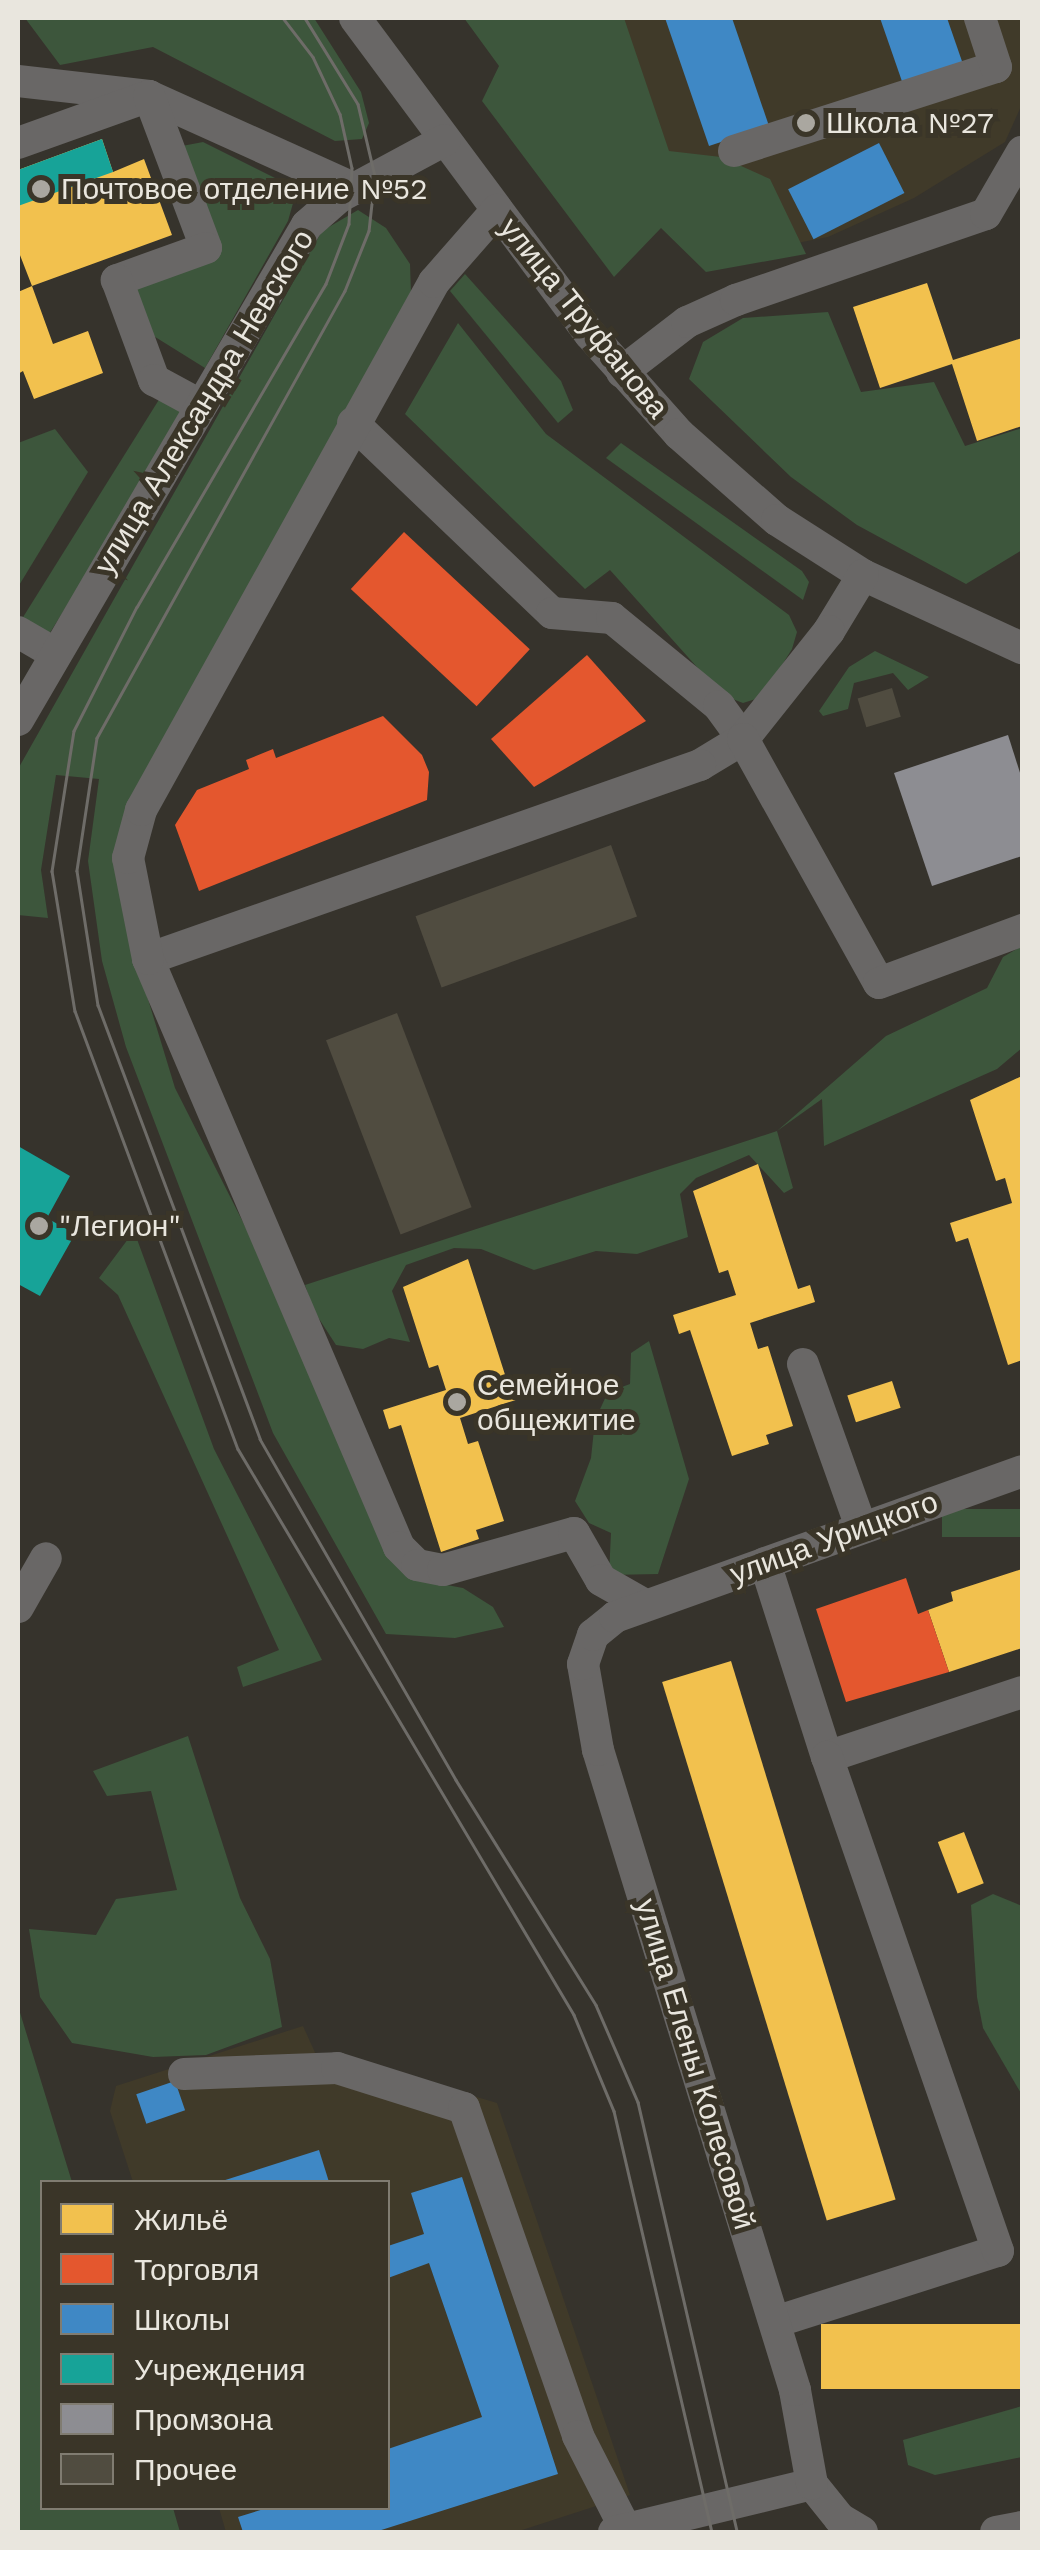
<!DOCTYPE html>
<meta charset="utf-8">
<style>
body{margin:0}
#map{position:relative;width:1040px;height:2550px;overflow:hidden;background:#36332c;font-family:"Work Sans",sans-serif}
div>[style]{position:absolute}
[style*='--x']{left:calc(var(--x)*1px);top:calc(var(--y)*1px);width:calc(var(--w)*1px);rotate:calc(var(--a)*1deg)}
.built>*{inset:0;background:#403a29}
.green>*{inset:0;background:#3d563c;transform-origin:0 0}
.homes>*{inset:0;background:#f2c14e;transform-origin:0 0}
.shops>*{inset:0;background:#e4572e;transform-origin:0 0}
.schools>*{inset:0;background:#3f88c5;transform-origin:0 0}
.public>*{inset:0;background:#17a398}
.industry>*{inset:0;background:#8d8d92}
.building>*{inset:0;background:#504c40;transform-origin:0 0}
.minor>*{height:32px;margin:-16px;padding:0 16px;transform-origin:16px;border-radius:16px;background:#696766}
.tram>*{height:2.5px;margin:-1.25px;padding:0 1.25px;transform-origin:1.25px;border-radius:1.25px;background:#6e6c68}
.dots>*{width:28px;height:28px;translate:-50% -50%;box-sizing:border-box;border:5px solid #3a3528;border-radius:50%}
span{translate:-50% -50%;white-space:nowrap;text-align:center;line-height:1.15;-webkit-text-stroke:10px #3a3528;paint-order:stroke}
.poi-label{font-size:30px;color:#e9e6de}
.left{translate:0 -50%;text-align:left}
.street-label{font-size:30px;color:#e9e6de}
.frame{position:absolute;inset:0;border:20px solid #e9e6de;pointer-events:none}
.legend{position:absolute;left:40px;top:2180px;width:350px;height:330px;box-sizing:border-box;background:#3a3528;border:2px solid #807c71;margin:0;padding:12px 18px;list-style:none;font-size:30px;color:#e9e6de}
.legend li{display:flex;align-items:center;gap:20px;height:50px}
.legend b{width:50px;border:2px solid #807c71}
</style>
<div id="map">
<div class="built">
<div style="clip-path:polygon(517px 18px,1022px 18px,1022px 104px,1005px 142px,914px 198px,828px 237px,704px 261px)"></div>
<div style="clip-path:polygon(303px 2026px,318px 2059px,356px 2061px,497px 2103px,630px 2495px,516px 2532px,226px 2532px,219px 2508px,388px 2508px,388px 2182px,133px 2182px,110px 2111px,116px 2086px)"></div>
</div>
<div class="green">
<div style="clip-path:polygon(25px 18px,314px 18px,361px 92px,369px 123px,362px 139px,335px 141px,153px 47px,60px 65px)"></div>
<div style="clip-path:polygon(464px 18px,624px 18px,669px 151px,721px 157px,770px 179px,806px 254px,706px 272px,661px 228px,614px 277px,482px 101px,499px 66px)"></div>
<div style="clip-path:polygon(203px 142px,297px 189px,288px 221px,205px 368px,152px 335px,134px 285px,221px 253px,182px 146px)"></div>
<div style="clip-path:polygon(358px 210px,386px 228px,410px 264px,411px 293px,138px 794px,137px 963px,175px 1088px,425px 1581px,463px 1588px,493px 1607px,504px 1627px,455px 1638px,386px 1634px,273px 1433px,126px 1047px,102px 961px,88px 861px,99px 779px,56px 775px,41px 870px,48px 918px,18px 915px,18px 769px,322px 231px)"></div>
<div style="clip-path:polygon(465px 274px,561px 381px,573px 410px,558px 423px,450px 291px)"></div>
<div style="clip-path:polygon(828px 312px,861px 392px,934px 382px,965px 446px,1022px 428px,1022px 550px,966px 584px,857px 525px,791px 477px,689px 379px,703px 342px,743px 318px)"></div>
<div style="clip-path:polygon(458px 323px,546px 434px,789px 615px,797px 632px,792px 649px,762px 697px,743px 703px,722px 695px,610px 570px,585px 589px,405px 414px)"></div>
<div style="left:160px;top:398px;width:31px;height:265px;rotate:32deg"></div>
<div style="clip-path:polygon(55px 429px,88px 472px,18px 587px,18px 443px)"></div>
<div style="clip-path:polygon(621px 443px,802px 571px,809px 582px,803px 600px,606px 458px)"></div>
<div style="clip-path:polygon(875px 651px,929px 677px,908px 690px,893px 673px,854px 683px,848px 709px,823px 716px,819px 711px,849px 667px)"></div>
<div style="clip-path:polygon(1022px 946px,1022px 1048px,997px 1069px,824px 1146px,822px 1099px,777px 1131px,793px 1188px,784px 1193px,749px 1155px,696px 1178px,680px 1194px,688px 1237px,637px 1254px,596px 1251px,534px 1270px,481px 1249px,454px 1248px,406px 1265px,392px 1291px,410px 1342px,389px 1338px,363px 1349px,336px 1345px,314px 1311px,305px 1285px,777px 1131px,886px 1036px,987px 988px,1003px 957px)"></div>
<div style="clip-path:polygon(134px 1231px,214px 1449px,322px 1660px,243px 1687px,237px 1667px,279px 1650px,118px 1295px,99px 1278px)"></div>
<div style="clip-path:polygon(649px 1341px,689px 1479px,658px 1574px,609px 1575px,611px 1533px,589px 1523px,575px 1501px,591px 1458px,595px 1420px,608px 1392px,630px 1384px,631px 1353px)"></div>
<div style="left:1022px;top:1509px;width:28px;height:80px;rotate:90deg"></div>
<div style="clip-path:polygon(188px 1736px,240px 1898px,270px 1959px,282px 2027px,206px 2055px,153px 2057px,72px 2043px,40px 1997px,29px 1929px,96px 1935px,116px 1899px,177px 1890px,151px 1791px,107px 1796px,93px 1771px)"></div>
<div style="clip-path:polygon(993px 1894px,1022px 1906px,1022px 2095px,983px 2028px,977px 1997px,971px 1905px)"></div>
<div style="clip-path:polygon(18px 2006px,72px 2182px,42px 2182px,42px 2508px,173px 2508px,180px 2532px,18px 2532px)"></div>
<div style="clip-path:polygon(1022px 2406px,1022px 2457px,935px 2475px,908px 2465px,903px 2440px)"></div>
</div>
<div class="homes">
<div style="clip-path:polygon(102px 139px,113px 172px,144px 159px,172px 235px,32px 286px,53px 344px,88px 331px,103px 373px,34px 399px,23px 371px,18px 374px,18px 292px,32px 286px,18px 250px,18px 170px)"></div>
<div style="clip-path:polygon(927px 283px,953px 360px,1022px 338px,1022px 426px,977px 441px,952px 364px,880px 388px,853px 307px)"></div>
<div style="clip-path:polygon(1022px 1076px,1022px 1360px,1008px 1365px,968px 1238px,956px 1242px,950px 1223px,1012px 1203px,1005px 1178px,996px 1181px,970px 1100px)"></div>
<div style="clip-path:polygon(758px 1164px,798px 1289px,810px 1285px,815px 1302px,750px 1323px,758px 1349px,768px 1346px,793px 1426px,766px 1435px,769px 1444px,732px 1456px,690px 1330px,679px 1334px,673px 1315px,736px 1295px,728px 1270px,719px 1273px,693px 1191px)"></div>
<div style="clip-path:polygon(468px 1259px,508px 1384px,520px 1380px,525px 1397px,460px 1418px,468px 1444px,478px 1441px,504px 1521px,476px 1530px,479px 1539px,441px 1552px,401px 1425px,389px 1429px,383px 1410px,446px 1390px,438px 1365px,429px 1368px,403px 1287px)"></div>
<div style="left:892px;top:1381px;width:28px;height:47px;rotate:72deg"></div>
<div style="clip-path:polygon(1022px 1569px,1022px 1648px,949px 1672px,928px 1610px,953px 1601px,951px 1592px)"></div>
<div style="left:731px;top:1661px;width:563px;height:72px;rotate:73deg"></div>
<div style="left:964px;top:1832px;width:55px;height:28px;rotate:69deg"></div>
<div style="left:1022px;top:2324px;width:65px;height:201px;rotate:90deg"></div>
</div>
<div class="shops">
<div style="left:404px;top:532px;width:172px;height:78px;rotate:43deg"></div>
<div style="clip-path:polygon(587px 655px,646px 721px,534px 787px,491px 739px)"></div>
<div style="clip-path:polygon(383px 716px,422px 755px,429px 772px,427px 800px,199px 891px,175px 825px,197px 790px,249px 769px,246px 760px,273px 749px,276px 758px)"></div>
<div style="clip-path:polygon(906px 1578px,918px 1614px,928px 1610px,949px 1672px,846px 1702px,816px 1609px)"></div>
</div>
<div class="schools">
<div style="clip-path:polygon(665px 18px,732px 18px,769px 126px,709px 146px)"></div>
<div style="clip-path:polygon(880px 18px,947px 18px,965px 70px,905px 90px)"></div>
<div style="left:879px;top:143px;width:56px;height:102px;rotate:63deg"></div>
<div style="left:175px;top:2081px;width:31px;height:41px;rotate:71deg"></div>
<div style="clip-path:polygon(319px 2150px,329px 2182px,219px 2182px)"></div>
<div style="clip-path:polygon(462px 2177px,558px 2474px,375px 2532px,243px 2532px,238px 2517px,267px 2508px,388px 2508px,388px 2449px,482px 2417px,429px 2263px,388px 2278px,388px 2246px,424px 2234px,411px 2193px)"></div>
</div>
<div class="public">
<div style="clip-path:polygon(102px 139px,113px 172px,18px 206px,18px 170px)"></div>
<div style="clip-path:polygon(18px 1146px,70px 1176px,47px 1218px,75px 1234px,40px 1296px,18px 1284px)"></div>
</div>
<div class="industry">
<div style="clip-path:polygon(1008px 735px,1022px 779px,1022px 856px,932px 886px,894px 773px)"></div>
</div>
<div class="building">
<div style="left:892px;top:688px;width:30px;height:36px;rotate:73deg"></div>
<div style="left:611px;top:845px;width:76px;height:208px;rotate:70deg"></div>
<div style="left:397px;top:1013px;width:208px;height:76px;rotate:69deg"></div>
</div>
<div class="minor">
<div style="--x:355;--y:18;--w:394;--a:53.4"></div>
<div style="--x:590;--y:334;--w:134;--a:48.3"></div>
<div style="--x:679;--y:434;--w:130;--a:41.3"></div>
<div style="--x:777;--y:520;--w:102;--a:32.6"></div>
<div style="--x:863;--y:575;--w:175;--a:24.7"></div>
<div style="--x:18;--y:81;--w:132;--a:6.5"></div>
<div style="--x:149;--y:96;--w:224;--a:24.3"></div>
<div style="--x:18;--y:143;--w:139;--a:-19.7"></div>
<div style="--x:149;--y:96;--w:162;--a:69.4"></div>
<div style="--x:206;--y:248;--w:95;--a:160.2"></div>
<div style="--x:117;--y:280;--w:107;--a:69.7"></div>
<div style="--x:154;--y:380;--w:52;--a:28.5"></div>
<div style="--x:734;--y:151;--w:275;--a:-17.8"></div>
<div style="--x:996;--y:67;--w:52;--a:-108.1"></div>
<div style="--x:622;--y:372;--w:82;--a:-37.6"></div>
<div style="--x:687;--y:322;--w:54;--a:-24.2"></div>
<div style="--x:736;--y:300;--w:264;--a:-19"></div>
<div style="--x:986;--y:214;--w:72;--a:-59.9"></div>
<div style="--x:353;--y:423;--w:275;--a:43.7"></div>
<div style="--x:552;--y:613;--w:60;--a:4.8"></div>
<div style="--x:612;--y:618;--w:139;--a:39.4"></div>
<div style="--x:719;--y:706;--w:41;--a:54"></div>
<div style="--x:743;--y:739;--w:50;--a:148.8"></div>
<div style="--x:700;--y:765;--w:585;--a:160.64"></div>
<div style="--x:148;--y:959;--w:639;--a:66.88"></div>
<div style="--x:399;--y:1547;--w:25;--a:45"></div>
<div style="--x:417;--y:1565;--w:26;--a:11"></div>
<div style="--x:443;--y:1570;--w:136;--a:-15.8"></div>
<div style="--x:574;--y:1533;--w:54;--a:60.1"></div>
<div style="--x:601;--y:1580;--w:51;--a:29.6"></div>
<div style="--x:863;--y:575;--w:66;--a:121.3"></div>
<div style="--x:829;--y:631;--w:138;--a:128.5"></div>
<div style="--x:743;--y:739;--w:279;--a:60.9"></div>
<div style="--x:879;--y:983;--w:153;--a:-20.3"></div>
<div style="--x:18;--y:632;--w:44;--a:30.1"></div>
<div style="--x:18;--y:720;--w:573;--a:-59.72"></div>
<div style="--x:307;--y:225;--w:43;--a:-41.2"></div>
<div style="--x:339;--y:197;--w:120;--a:-28.3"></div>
<div style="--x:148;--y:959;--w:103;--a:-101.2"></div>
<div style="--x:128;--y:858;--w:50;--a:-74.8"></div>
<div style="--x:141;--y:810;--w:604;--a:-60.97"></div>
<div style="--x:434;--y:282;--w:96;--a:-48.8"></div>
<div style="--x:803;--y:1364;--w:173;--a:70.4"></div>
<div style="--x:765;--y:1563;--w:204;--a:72.3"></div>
<div style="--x:827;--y:1757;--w:206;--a:-18.4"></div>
<div style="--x:18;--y:1607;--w:56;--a:-60.3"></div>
<div style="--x:184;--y:2074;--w:153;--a:-2.2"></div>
<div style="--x:337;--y:2068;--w:133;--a:17.5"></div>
<div style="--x:464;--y:2108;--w:347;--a:70.8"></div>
<div style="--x:578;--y:2436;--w:106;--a:62.9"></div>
<div style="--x:775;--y:2322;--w:234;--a:-17.7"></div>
<div style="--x:998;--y:2251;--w:523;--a:-109.09"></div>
<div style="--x:614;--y:2532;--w:204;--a:-13.6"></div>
<div style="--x:862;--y:2532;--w:26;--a:-149"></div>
<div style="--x:840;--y:2519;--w:45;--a:-128.7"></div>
<div style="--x:812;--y:2484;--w:96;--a:-100.3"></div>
<div style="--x:795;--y:2390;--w:670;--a:-107.11"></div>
<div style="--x:598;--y:1750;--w:87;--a:-99.9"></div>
<div style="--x:583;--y:1664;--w:31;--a:-71"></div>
<div style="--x:593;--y:1635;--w:28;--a:-39"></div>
<div style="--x:615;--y:1617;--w:432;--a:-19.7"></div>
<div style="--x:996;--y:2532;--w:26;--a:-11"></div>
</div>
<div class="tram">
<div style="--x:283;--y:18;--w:49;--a:52.4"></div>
<div style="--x:313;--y:57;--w:63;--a:64.7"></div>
<div style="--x:340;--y:114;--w:55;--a:77.5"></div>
<div style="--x:352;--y:168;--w:56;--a:93.1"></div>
<div style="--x:349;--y:224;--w:64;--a:111"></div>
<div style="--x:326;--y:284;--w:374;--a:120.3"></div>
<div style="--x:137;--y:607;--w:139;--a:116.9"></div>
<div style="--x:74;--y:731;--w:142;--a:98.9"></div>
<div style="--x:52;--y:871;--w:142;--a:80.7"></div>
<div style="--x:75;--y:1011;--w:467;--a:69.6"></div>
<div style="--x:238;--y:1449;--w:658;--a:59.3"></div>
<div style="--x:574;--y:2015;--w:104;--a:67.4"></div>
<div style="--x:614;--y:2111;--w:432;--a:76.9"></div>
<div style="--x:305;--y:18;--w:101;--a:58.4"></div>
<div style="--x:358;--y:104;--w:74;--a:76.7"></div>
<div style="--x:375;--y:176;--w:55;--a:96.2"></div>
<div style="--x:369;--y:231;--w:65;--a:111.8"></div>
<div style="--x:345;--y:291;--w:511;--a:119.02"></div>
<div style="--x:97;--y:738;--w:134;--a:98.6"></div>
<div style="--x:77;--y:871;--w:136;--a:81.1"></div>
<div style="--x:98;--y:1005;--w:463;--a:69.5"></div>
<div style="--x:260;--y:1439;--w:393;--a:60.1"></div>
<div style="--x:456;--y:1780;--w:265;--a:58.1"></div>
<div style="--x:596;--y:2005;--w:106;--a:66.6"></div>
<div style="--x:638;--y:2102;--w:441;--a:77"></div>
</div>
<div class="dots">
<div style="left:806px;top:123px;background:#aaa7a0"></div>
<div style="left:41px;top:189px;background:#aaa7a0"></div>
<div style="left:39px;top:1226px;background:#aaa7a0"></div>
<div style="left:457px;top:1402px;background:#aaa7a0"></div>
</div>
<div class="poi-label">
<span class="left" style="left:826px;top:123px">Школа №27</span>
<span class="left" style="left:61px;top:189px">Почтовое отделение №52</span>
<span class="left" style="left:59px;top:1226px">"Легион"</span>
<span class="left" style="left:477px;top:1402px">Семейное<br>общежитие</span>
</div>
<div class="street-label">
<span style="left:584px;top:318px;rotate:51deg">улица Труфанова</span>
<span style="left:204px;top:402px;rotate:-59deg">улица Александра Невского</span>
<span style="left:834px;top:1538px;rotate:-20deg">улица Урицкого</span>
<span style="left:695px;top:2064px;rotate:73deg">улица Елены Колесовой</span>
</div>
<div class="frame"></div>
<ul class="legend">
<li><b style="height:28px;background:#f2c14e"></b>Жильё</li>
<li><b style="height:28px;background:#e4572e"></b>Торговля</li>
<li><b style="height:28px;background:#3f88c5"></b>Школы</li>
<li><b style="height:28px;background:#17a398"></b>Учреждения</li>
<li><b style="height:28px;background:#8d8d92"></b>Промзона</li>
<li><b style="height:28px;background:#504c40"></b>Прочее</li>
</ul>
</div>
